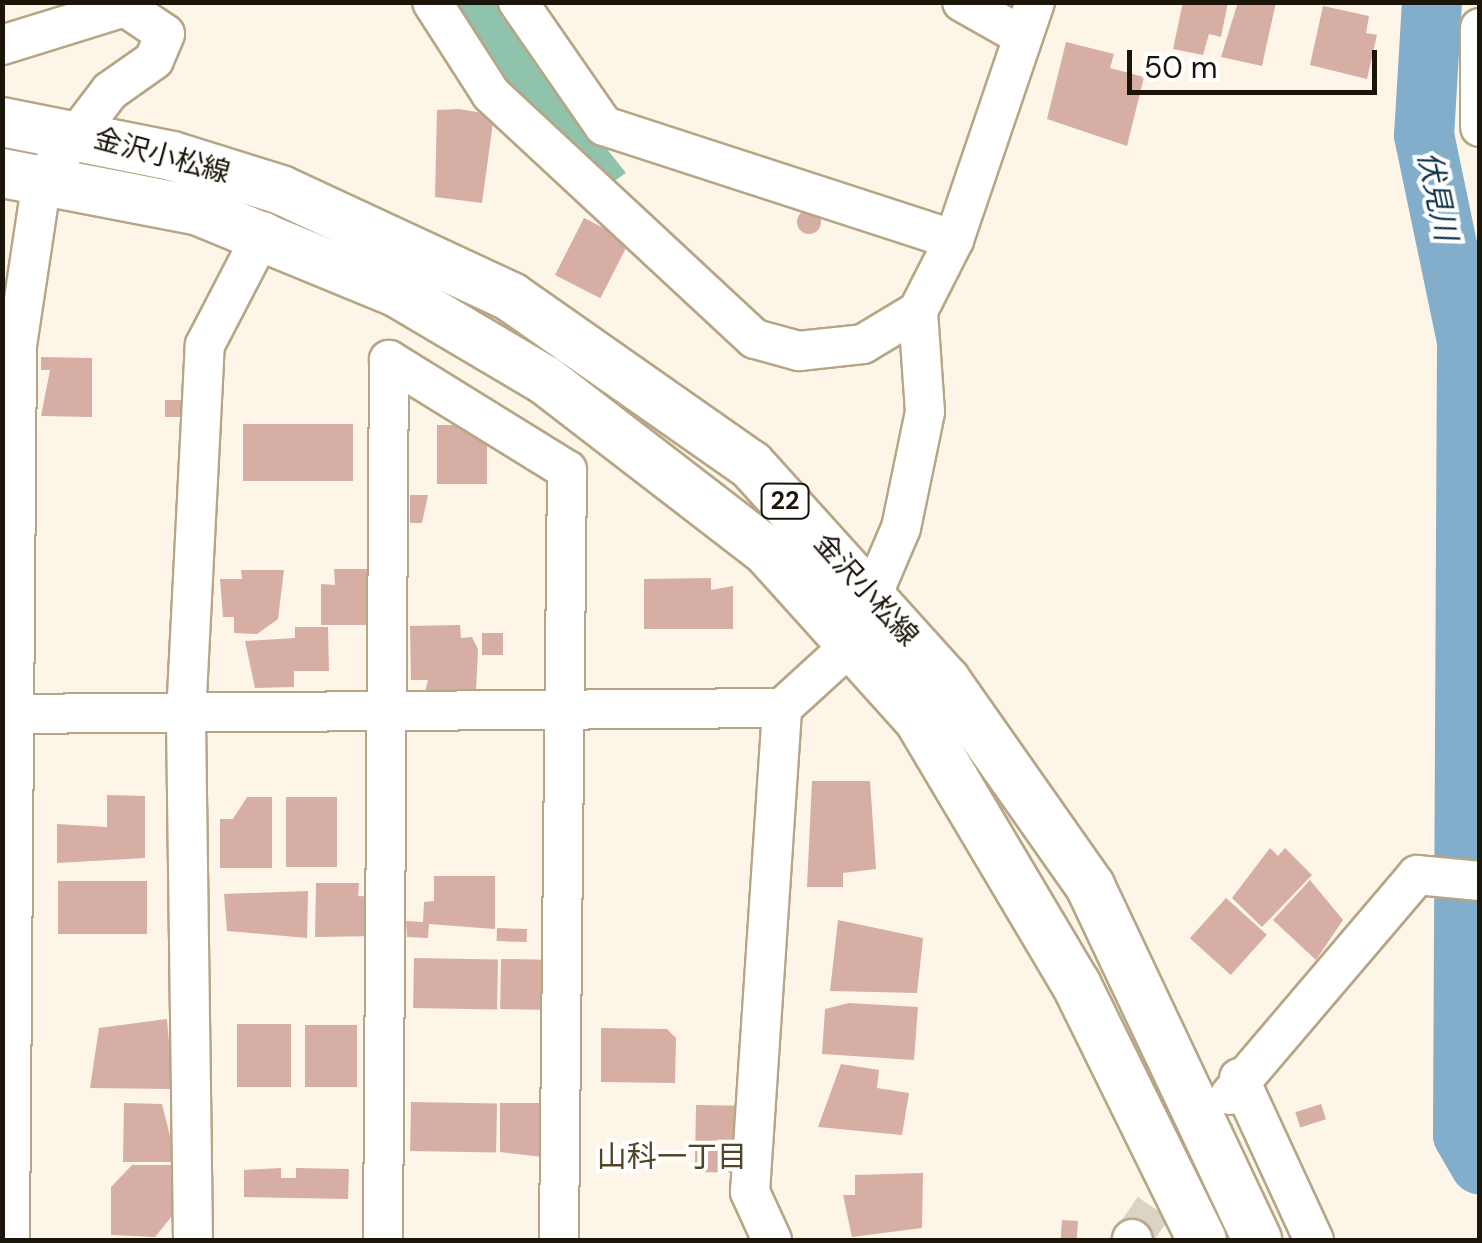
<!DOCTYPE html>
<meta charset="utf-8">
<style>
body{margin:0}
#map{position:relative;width:1482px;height:1243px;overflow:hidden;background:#fdf6e8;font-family:"DM Sans","Noto Sans JP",sans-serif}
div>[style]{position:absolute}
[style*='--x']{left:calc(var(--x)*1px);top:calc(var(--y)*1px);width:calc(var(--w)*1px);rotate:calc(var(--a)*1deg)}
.forest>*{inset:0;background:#90c3ab}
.river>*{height:60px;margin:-30px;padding:0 30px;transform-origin:30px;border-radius:30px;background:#82aecb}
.building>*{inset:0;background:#d6aea3;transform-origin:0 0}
.round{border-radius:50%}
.minor-tunnel>*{height:38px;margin-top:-19px;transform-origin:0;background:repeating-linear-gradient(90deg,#dbd4c6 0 38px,transparent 0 57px)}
.roads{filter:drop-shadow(2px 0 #b6a685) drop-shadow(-2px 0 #b6a685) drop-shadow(0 2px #b6a685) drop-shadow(0 -2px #b6a685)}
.minor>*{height:38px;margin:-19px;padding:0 19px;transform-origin:19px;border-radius:19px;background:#fff}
.major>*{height:48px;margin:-24px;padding:0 24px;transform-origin:24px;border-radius:24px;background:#fff}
span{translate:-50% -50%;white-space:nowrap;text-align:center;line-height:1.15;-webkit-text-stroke:8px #fff;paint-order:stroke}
.shield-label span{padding:2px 8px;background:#fff;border:2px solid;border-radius:8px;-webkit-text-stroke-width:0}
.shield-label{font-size:25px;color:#1a1508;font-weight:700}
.street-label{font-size:28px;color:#1a1508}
.water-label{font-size:30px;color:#0f3449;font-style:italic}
.neighbourhood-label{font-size:30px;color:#524526}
.frame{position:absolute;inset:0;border:5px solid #1a1508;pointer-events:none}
.scale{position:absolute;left:1127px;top:50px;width:250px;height:45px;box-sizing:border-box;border:5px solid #1a1508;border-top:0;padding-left:12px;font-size:30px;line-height:35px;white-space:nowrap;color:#1a1508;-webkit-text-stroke:8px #fff;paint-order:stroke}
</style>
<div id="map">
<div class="forest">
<div style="clip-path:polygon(451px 3px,504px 3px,501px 16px,626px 173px,608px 185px,498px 84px)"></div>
</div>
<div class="river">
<div style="--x:1432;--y:2;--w:133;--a:93.4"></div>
<div style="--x:1424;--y:135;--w:210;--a:78.2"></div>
<div style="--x:1467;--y:341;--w:794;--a:90.29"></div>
<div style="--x:1463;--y:1135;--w:34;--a:60"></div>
</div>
<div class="building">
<div style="clip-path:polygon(1183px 2px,1228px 2px,1221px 37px,1209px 34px,1203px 55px,1173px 49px)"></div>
<div style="clip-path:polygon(1238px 2px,1276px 2px,1262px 66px,1221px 57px)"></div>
<div style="clip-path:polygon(1323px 6px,1369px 16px,1366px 33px,1377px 35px,1367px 79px,1310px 65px)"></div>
<div style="clip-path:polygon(1066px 42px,1114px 54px,1110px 68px,1144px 77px,1127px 146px,1047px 119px)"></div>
<div style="clip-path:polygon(459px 109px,494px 115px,482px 203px,435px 197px,437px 110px)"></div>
<div class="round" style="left:797px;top:210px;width:24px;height:24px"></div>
<div style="left:584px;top:218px;width:51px;height:64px;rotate:27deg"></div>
<div style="clip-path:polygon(41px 357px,92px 358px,92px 417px,41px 416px,50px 370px,41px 370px)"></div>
<div style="left:165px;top:400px;width:25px;height:17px"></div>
<div style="left:353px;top:424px;width:57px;height:110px;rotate:90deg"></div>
<div style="left:437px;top:425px;width:50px;height:59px"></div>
<div style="clip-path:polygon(410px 495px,428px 495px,422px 523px,410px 523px)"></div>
<div style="clip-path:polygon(334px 569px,376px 569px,376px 625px,321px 625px,321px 584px,335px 585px)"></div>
<div style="clip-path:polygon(241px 570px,284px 570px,278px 619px,257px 634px,234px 633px,234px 617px,223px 617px,220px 579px,242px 579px)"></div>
<div style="clip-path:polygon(711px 578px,711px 590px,733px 586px,733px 629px,644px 629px,644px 579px)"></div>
<div style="clip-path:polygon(460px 625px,461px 638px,472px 637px,478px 649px,476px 692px,425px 692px,428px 680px,411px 680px,410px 626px)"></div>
<div style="clip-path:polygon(295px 627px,328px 627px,329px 671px,294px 671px,294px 687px,255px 688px,245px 641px,295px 638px)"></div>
<div style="left:482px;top:633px;width:21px;height:22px"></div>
<div style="clip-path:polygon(812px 781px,870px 781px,876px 869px,843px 873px,843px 887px,807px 887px)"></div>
<div style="clip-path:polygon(107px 795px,145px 796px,145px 858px,57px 863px,57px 824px,107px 827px)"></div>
<div style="clip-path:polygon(247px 797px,272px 797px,272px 868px,220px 868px,220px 819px,233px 819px)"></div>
<div style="left:286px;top:797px;width:51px;height:70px"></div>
<div style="clip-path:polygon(1270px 848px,1278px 856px,1285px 848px,1312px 875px,1262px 927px,1232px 898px)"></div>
<div style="clip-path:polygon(434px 876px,495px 876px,495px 929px,429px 924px,428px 938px,407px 937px,406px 921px,423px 922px,424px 902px,434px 901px)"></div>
<div style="clip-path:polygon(1310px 880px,1343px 920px,1316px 960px,1273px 920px)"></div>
<div style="left:147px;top:881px;width:53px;height:89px;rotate:90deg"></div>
<div style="clip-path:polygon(316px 883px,359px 883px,358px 896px,379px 897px,379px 936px,315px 937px)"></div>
<div style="clip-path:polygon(308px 891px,307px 938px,227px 931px,224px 894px)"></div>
<div style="left:1226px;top:898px;width:55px;height:54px;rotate:42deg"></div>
<div style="clip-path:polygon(838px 920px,923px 938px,917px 993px,830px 991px)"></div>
<div style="left:497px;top:928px;width:30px;height:13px;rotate:2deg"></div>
<div style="left:414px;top:958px;width:84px;height:50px;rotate:1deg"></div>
<div style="left:501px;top:959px;width:58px;height:50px;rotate:1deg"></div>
<div style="clip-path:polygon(849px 1003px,918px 1007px,914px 1060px,822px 1054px,825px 1009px)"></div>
<div style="clip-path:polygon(167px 1019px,173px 1089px,90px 1088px,99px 1028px)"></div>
<div style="left:237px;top:1024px;width:54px;height:63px"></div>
<div style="left:305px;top:1025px;width:52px;height:62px"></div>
<div style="clip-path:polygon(601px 1028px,667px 1029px,676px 1038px,675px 1083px,601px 1082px)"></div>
<div style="clip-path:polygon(841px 1064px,879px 1070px,877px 1088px,909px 1093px,902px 1135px,818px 1127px)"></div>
<div style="left:411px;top:1102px;width:86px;height:49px;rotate:1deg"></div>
<div style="clip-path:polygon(124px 1103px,162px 1104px,171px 1140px,188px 1140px,188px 1162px,123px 1162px)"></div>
<div style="clip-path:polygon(500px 1103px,555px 1103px,543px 1157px,500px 1152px)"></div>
<div style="left:1321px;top:1104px;width:16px;height:27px;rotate:72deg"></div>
<div style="left:696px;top:1105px;width:47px;height:67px;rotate:1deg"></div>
<div style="clip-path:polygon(132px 1165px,174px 1165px,172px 1216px,155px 1237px,111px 1235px,111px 1187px)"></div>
<div style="clip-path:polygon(281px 1168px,281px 1178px,296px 1178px,296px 1168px,349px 1169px,348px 1199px,244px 1197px,244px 1170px)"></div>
<div style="clip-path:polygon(923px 1173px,922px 1228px,852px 1237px,843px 1195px,855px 1195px,855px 1175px)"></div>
<div style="left:1062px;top:1220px;width:16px;height:20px;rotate:4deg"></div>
</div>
<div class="minor-tunnel">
<div style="--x:1132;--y:1239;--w:153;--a:-55.7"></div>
</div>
<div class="roads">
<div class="minor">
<div style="--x:432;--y:2;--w:109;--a:57.3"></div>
<div style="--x:491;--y:94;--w:360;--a:42.9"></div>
<div style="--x:755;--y:339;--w:46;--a:15.3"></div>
<div style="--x:799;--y:351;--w:64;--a:-6.2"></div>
<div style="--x:863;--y:344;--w:64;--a:-31"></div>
<div style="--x:918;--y:311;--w:80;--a:-63.1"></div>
<div style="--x:954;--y:240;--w:251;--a:-71.2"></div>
<div style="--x:518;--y:2;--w:151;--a:55.3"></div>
<div style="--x:604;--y:126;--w:368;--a:18"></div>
<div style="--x:962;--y:2;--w:69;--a:29.5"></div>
<div style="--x:1480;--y:28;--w:99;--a:90"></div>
<div style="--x:2;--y:45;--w:129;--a:-17.2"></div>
<div style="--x:125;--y:7;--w:48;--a:34"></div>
<div style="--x:165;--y:34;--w:28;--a:113"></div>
<div style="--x:154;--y:60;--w:54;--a:144.8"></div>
<div style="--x:110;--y:91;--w:112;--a:127.4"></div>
<div style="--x:42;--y:180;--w:168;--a:98.6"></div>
<div style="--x:17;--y:346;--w:894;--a:90.45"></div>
<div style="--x:389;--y:360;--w:209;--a:31.7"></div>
<div style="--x:567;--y:470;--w:770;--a:90.6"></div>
<div style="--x:2;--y:714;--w:780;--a:-0.44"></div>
<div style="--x:1239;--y:1078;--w:179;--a:65.2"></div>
<div style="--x:1230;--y:1095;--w:289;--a:-49.6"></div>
<div style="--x:1417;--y:875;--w:63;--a:5.4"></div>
<div style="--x:1132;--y:1239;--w:1;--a:45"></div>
<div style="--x:193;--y:1240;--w:524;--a:-90.77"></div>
<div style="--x:186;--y:716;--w:371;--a:-87.1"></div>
<div style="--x:205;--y:345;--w:128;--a:-62.6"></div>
<div style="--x:383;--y:1240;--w:880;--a:-89.61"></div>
<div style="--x:772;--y:1240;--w:53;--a:-114.6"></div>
<div style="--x:750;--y:1192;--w:485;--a:-86.2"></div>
<div style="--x:782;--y:708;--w:93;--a:-42.4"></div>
<div style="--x:851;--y:645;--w:127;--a:-66.9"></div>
<div style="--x:901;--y:528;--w:118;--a:-78.3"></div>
<div style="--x:925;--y:412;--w:101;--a:-94"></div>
</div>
<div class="major">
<div style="--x:2;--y:122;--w:173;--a:11.3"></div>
<div style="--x:172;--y:156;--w:114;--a:17.3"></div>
<div style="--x:281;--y:190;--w:254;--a:24.9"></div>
<div style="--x:511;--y:297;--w:293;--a:35"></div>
<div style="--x:751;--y:465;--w:291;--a:47.9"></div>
<div style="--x:946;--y:681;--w:251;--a:54.9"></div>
<div style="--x:1090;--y:886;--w:391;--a:64.7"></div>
<div style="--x:2;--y:173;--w:201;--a:10.9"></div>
<div style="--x:199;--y:211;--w:215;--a:22.4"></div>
<div style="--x:398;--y:293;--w:171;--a:30.6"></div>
<div style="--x:545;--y:380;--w:280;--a:37.6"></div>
<div style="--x:767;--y:551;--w:227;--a:48"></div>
<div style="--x:919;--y:720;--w:307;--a:59.3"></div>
<div style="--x:1076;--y:984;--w:285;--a:63.8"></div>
</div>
</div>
<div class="shield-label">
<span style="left:785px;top:501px">22</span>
</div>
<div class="street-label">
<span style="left:162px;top:156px;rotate:15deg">金沢小松線</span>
<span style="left:866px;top:590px;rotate:48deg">金沢小松線</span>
</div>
<div class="water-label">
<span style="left:1437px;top:196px;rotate:78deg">伏見川</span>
</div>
<div class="neighbourhood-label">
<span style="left:672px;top:1157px">山科一丁目</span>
</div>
<div class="frame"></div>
<div class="scale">50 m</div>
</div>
